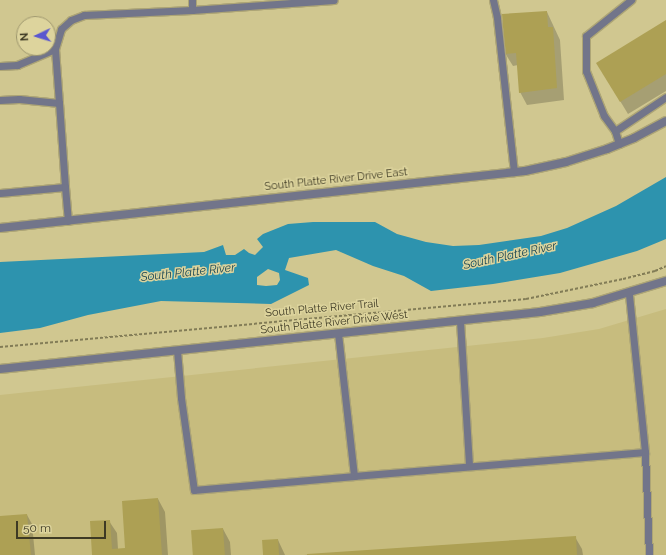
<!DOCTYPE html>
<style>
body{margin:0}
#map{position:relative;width:666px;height:555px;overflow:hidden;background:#d0c790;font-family:Raleway,sans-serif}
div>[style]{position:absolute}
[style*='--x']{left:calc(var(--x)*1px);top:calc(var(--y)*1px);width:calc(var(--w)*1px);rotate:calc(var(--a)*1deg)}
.built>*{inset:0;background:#c7bc7e}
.water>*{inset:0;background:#2d93ae}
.shadow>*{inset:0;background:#0003}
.building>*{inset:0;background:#ada054;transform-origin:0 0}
.path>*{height:2px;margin-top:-1px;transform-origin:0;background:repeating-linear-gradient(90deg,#827c56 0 3px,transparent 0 5px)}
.roads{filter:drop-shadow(1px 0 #ada576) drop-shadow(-1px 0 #ada576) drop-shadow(0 1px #ada576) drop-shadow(0 -1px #ada576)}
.service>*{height:7px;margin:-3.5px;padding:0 3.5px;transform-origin:3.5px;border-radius:3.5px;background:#72758a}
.minor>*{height:8px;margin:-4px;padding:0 4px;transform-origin:4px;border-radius:4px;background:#72758a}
.tertiary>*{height:8px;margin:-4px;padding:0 4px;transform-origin:4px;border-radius:4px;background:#72758a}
span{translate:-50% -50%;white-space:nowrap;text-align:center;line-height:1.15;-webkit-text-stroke:3px #ddd49d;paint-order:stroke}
.street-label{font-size:11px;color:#3e3a24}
.water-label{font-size:12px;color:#1b4653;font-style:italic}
.north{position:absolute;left:16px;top:16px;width:40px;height:40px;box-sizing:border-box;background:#ddd49d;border:1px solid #9d966d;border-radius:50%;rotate:266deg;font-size:11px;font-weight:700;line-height:16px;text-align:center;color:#3e3a24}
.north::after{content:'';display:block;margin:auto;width:14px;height:18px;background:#5a57cf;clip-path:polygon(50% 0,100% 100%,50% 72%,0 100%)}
.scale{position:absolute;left:16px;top:521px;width:90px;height:18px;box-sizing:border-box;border:2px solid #3e3a24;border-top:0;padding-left:5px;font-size:12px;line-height:14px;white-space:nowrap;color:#3e3a24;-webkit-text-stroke:3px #ddd49d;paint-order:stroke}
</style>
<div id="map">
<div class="built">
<div style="clip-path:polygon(666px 309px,666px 555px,0 555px,0 395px,543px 338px,599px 329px)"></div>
</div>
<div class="water">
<div style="clip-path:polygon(evenodd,666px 177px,666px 239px,637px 251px,560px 273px,493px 284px,431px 291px,404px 276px,373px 266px,336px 250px,289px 258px,285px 270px,308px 278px,309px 285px,271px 304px,161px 301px,88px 315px,40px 328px,0 333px,0 262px,204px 252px,223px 245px,226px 255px,235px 255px,244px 249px,249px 253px,255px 255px,263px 247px,257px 239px,263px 234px,288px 224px,313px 222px,375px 222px,397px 234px,426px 242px,453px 246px,479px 245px,541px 236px,567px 228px,616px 206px,666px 177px,268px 269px,279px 273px,280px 280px,277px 285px,266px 286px,257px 285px,257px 277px,268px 269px)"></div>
</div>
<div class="shadow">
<div style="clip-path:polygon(547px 12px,560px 40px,564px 100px,527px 105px,520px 92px,518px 65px,513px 66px,505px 53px)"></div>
<div style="clip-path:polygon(666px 21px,666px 91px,628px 114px,605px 76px)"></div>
<div style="clip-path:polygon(158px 499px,165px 512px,168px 555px,94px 555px,109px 521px,117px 533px,118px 549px,126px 549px)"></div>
<div style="clip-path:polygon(27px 515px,32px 524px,35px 555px,0 555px,0 517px)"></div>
<div style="clip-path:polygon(223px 529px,230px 542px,231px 555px,194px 555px)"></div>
<div style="clip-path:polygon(575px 537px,582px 549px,583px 555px,304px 555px)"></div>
<div style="clip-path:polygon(278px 540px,285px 555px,264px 555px)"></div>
</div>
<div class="building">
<div style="clip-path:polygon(547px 11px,548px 27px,553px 27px,557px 88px,519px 93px,516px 53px,505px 54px,502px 14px)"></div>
<div style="clip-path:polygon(666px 20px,666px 74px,620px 102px,596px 63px)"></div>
<div style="clip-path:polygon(158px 498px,162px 555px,92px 555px,90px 521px,110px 520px,112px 549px,125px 548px,122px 501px)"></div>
<div style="clip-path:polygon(27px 514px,31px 555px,0 555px,0 516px)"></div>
<div style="left:223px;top:528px;width:27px;height:32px;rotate:86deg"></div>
<div style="clip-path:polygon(576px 536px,577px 555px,307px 555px,307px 554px)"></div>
<div style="left:278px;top:539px;width:16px;height:16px;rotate:86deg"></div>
</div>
<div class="path">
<div style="--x:0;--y:347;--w:528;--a:-5.21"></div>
<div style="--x:526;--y:299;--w:99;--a:-11.7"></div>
<div style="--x:623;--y:279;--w:33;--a:-14"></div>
<div style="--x:655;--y:271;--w:12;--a:-24"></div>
</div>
<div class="roads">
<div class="service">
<div style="--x:192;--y:0;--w:10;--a:90"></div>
<div style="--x:192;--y:10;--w:142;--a:-4"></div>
<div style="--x:493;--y:0;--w:18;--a:77"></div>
<div style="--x:497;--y:18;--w:155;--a:83.7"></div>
<div style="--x:55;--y:49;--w:21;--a:-73"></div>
<div style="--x:61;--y:29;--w:13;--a:-42"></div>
<div style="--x:71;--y:20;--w:14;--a:-21"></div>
<div style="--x:84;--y:15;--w:108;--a:-2.7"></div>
<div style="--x:0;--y:66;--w:17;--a:-3"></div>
<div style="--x:17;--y:65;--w:41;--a:-22.8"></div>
<div style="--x:55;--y:49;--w:54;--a:85.8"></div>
<div style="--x:0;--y:100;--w:19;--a:-3"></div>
<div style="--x:19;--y:99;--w:40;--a:5.7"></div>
<div style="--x:59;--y:103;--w:84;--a:85.9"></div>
<div style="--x:615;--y:131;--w:19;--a:-126"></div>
<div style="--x:604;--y:116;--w:48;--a:-111.8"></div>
<div style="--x:586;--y:71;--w:35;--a:-90"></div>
<div style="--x:586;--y:36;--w:58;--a:-38.7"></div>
<div style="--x:619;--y:144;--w:14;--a:-107"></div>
<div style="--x:615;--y:131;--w:61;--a:-33.7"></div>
<div style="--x:0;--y:193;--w:65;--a:-5.3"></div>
<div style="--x:65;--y:187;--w:34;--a:85"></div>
<div style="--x:460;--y:321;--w:145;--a:86.4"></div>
<div style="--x:177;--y:350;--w:48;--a:85.2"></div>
<div style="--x:181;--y:398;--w:93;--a:82"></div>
<div style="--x:194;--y:490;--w:161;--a:-5"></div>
<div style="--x:354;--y:476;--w:143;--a:-96.4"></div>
<div style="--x:645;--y:452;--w:103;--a:87.8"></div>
<div style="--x:354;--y:476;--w:292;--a:-4.7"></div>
<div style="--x:645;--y:452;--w:159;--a:-95.8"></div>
</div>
<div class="minor">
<div style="--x:0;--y:228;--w:528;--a:-6.2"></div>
<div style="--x:525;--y:171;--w:42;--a:-12.4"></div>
<div style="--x:566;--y:162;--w:43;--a:-17.6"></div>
<div style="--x:607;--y:149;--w:29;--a:-22"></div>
<div style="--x:634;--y:138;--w:36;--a:-28"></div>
</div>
<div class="tertiary">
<div style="--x:0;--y:369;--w:543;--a:-6.03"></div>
<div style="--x:540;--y:312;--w:54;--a:-9.6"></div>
<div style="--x:593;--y:303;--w:76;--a:-16.8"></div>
</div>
</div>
<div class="street-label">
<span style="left:336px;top:180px;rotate:-6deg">South Platte River Drive East</span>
<span style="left:322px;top:309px;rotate:-5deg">South Platte River Trail</span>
<span style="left:334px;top:323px;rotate:-6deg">South Platte River Drive West</span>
</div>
<div class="water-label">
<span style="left:510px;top:256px;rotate:-12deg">South Platte River</span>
<span style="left:188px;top:273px;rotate:-6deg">South Platte River</span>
</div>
<div class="north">N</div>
<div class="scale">50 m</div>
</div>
